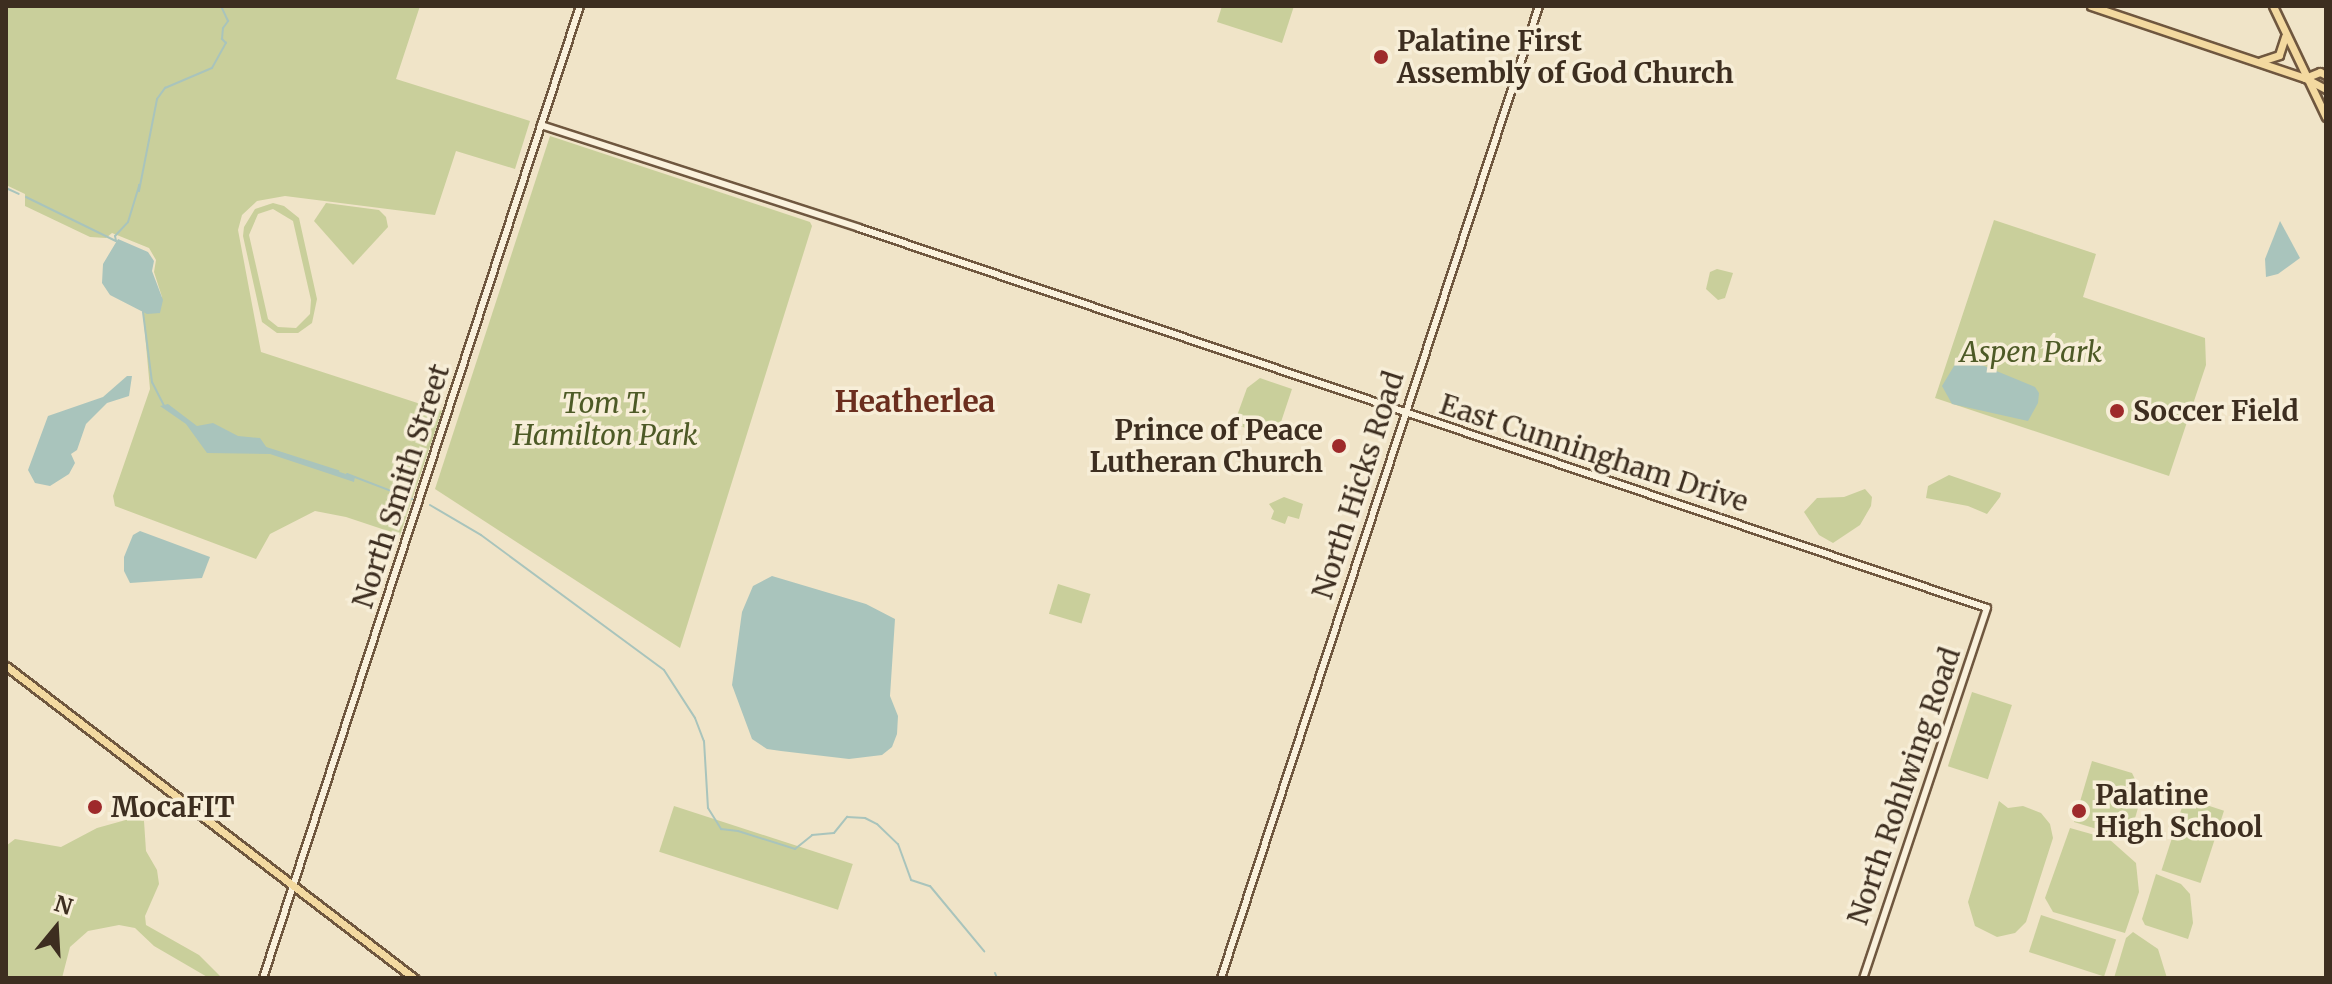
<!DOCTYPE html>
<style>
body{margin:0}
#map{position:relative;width:2332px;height:984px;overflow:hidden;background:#f0e4c8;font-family:Merriweather,serif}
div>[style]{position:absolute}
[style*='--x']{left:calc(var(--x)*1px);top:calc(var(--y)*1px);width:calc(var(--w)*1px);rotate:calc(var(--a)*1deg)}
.green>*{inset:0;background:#c9cf9b;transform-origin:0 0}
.water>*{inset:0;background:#a9c4bc}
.stream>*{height:2px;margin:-1px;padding:0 1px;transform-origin:1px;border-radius:1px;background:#a9c4bc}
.roads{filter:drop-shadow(2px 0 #6f573f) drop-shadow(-2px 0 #6f573f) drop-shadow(0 2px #6f573f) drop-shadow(0 -2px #6f573f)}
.secondary>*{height:6px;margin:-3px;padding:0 3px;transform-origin:3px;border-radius:3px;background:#faf1dc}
.primary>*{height:7px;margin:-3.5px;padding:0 3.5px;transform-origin:3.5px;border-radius:3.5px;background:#f3d9a0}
.dots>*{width:22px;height:22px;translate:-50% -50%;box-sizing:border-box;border:4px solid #f7eed8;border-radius:50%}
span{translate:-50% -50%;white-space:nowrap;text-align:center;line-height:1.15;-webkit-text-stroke:7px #f7eed8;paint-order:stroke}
.poi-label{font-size:28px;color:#3d2e20;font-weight:700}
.left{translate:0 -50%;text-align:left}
.right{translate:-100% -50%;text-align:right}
.park-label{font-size:28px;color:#4d5a26;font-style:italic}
.street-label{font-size:28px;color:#3d2e20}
.neighbourhood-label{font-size:30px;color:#6b2e1e;font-weight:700}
.frame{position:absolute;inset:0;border:8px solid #3d2e20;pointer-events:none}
.north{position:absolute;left:16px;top:888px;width:80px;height:80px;-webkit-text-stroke:6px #f7eed8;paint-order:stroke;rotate:18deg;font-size:22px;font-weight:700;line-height:32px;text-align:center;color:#3d2e20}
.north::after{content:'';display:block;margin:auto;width:28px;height:36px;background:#3d2e20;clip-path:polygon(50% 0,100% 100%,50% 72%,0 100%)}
</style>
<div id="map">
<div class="green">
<div style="clip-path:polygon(6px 6px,420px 6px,396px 79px,530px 121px,515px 169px,456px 151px,435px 215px,285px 196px,257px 201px,242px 215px,238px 230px,261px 352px,442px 411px,400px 535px,346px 517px,315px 511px,270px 534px,256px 559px,115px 506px,113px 496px,150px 389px,143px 312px,150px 311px,162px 297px,154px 272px,156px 260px,149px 248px,112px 233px,106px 238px,90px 237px,25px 206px,25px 194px,6px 185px)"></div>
<div style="clip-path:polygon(1222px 6px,1294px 6px,1282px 43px,1217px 22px)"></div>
<div style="clip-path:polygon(550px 136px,810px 222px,812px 226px,680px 648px,435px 489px)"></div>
<div style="clip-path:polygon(evenodd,273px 203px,284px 206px,299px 218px,317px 299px,312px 323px,298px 333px,277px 333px,262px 322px,243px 236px,244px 227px,255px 209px,273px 203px,273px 209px,293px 221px,311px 300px,310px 314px,296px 328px,278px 327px,268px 319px,249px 235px,258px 214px,273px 209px)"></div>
<div style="clip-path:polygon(326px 203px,379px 210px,386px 217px,388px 227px,353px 265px,314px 221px)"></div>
<div style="clip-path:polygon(1994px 220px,2096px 254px,2083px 297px,2205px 338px,2206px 365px,2169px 476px,1935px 398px)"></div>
<div style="clip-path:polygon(1717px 269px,1733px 273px,1725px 298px,1718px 300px,1706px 289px,1710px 272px)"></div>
<div style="clip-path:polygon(1260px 378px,1292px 389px,1277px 434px,1272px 437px,1234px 424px,1247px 388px)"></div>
<div style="clip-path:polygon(1949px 475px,2001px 493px,2000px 497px,1987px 514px,1968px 506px,1926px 498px,1928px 486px)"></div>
<div style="clip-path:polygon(1865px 489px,1872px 497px,1871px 506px,1860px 525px,1833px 543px,1819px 535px,1804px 512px,1817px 498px,1844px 497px)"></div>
<div style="clip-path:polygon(1284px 497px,1303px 504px,1299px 519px,1288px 516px,1285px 524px,1271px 519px,1274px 511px,1269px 504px)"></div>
<div style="left:1058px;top:584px;width:34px;height:31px;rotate:17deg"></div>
<div style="left:1972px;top:692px;width:42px;height:78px;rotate:18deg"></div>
<div style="clip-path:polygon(2092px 761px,2132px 773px,2142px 794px,2129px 839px,2074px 822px)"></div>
<div style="left:2185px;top:798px;width:41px;height:76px;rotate:18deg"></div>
<div style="clip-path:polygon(1999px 801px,2008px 808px,2023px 806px,2041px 813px,2050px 824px,2053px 838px,2026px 922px,2015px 933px,1997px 937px,1975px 926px,1968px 902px)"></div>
<div style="left:674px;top:806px;width:188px;height:48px;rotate:18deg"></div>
<div style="clip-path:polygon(133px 818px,144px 821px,146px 851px,157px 870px,159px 884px,145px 916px,146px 925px,199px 955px,222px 978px,209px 978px,154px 946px,135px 928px,119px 925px,88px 931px,70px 947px,62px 978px,6px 978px,6px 846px,15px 839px,61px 847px,97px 828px)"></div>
<div style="clip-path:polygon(2070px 828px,2109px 839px,2136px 863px,2139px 892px,2125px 933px,2053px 912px,2045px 898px)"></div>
<div style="clip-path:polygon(2156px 874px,2181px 884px,2190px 894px,2193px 923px,2188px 939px,2145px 925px,2142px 919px)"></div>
<div style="left:2041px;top:915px;width:79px;height:39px;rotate:18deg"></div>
<div style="clip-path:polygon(2133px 932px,2158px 949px,2167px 978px,2114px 978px,2126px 938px)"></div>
</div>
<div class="water">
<div style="clip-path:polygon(2280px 221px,2300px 258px,2278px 274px,2266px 277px,2265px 259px)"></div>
<div style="clip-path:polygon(118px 239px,148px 252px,154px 261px,152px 271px,163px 300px,160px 313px,147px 314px,110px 295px,102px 283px,103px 264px)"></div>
<div style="clip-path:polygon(1960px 356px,2035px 387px,2039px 393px,2038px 403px,2028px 421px,1952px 404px,1942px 386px)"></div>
<div style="clip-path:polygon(127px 376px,132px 376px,129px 396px,107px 403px,86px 424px,77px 450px,71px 454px,75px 463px,69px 474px,50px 486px,35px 483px,28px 470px,48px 416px,103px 397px)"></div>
<div style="clip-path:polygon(168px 404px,197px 426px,213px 423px,238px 436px,260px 438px,267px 448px,355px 477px,354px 482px,270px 454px,207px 453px,186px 424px,160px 406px)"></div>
<div style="clip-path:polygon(140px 531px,210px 557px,202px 578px,130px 583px,124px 571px,124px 557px,133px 535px)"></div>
<div style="clip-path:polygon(772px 576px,866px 604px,895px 619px,890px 696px,898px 716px,897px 734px,892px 747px,882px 755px,849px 759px,781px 751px,767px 749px,752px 739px,732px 685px,742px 612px,753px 586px)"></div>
</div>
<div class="stream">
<div style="--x:6;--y:188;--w:14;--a:25"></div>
<div style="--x:26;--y:197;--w:100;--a:26.1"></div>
<div style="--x:116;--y:241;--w:5;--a:-101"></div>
<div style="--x:115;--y:236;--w:19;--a:-47"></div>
<div style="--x:128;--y:222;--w:39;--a:-73"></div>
<div style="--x:139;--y:185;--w:6;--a:90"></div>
<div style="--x:139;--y:191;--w:94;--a:-78.9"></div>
<div style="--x:157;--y:99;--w:14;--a:-54"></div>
<div style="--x:165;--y:88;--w:51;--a:-23.1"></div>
<div style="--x:212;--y:68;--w:29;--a:-61"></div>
<div style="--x:226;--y:43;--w:6;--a:-135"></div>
<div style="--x:222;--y:39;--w:11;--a:-85"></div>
<div style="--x:223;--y:28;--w:9;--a:-54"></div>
<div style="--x:228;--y:21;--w:17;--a:-115"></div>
<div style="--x:143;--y:312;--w:71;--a:82.7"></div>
<div style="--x:152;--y:382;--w:28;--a:63"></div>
<div style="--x:266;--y:448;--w:76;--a:17.7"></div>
<div style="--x:347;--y:474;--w:70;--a:21"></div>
<div style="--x:430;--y:505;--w:59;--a:30.5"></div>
<div style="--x:481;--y:535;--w:227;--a:36.4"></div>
<div style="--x:664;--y:670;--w:57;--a:57.1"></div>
<div style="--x:695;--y:718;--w:25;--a:69"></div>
<div style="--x:704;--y:741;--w:67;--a:86.6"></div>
<div style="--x:708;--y:808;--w:25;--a:58"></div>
<div style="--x:721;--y:829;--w:17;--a:7"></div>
<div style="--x:738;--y:831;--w:60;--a:17.5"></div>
<div style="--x:795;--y:849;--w:22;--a:-39"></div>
<div style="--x:812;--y:835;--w:22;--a:-5"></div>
<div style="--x:834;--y:833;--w:21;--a:-51"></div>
<div style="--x:847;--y:817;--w:18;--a:3"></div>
<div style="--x:865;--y:818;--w:13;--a:27"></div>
<div style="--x:877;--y:824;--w:29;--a:44"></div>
<div style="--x:898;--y:844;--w:38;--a:70"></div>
<div style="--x:911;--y:880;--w:20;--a:18"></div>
<div style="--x:930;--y:886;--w:85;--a:50.3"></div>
<div style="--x:995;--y:973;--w:5;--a:68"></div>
</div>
<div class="roads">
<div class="secondary">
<div style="--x:541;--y:125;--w:334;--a:17.9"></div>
<div style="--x:859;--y:228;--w:1190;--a:18.62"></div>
<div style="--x:1987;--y:608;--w:390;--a:108.5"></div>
<div style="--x:263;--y:978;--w:1022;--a:-71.94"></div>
<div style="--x:1221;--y:978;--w:1023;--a:-71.88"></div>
</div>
<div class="primary">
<div style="--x:2091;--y:6;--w:226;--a:18.6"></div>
<div style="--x:2305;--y:78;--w:24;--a:28"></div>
<div style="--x:2273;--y:6;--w:123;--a:64.5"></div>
<div style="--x:2261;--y:61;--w:19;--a:-18"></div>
<div style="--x:2279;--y:55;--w:20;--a:-72"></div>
<div style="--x:2305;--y:78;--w:16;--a:-22"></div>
<div style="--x:2320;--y:72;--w:7;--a:27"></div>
<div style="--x:6;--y:666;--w:514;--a:37.41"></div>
</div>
</div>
<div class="dots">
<div style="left:1381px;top:57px;background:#9e2a2b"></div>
<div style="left:2117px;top:411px;background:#9e2a2b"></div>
<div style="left:1339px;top:446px;background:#9e2a2b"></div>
<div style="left:95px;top:807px;background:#9e2a2b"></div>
<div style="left:2079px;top:811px;background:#9e2a2b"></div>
</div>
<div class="poi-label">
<span class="left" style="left:1397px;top:57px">Palatine First<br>Assembly of God Church</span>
<span class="left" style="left:2133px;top:411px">Soccer Field</span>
<span class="right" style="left:1323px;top:446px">Prince of Peace<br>Lutheran Church</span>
<span class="left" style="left:2095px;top:811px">Palatine<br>High School</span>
<span class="left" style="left:111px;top:807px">MocaFIT</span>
</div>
<div class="park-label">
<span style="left:2031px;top:352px">Aspen Park</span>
<span style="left:605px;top:419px">Tom T.<br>Hamilton Park</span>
</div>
<div class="street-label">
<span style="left:1594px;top:453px;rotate:18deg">East Cunningham Drive</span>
<span style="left:1358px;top:485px;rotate:-72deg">North Hicks Road</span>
<span style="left:401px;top:486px;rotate:-72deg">North Smith Street</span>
<span style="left:1904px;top:786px;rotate:-71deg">North Rohlwing Road</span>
</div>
<div class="neighbourhood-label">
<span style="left:915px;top:401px">Heatherlea</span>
</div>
<div class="frame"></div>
<div class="north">N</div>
</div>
